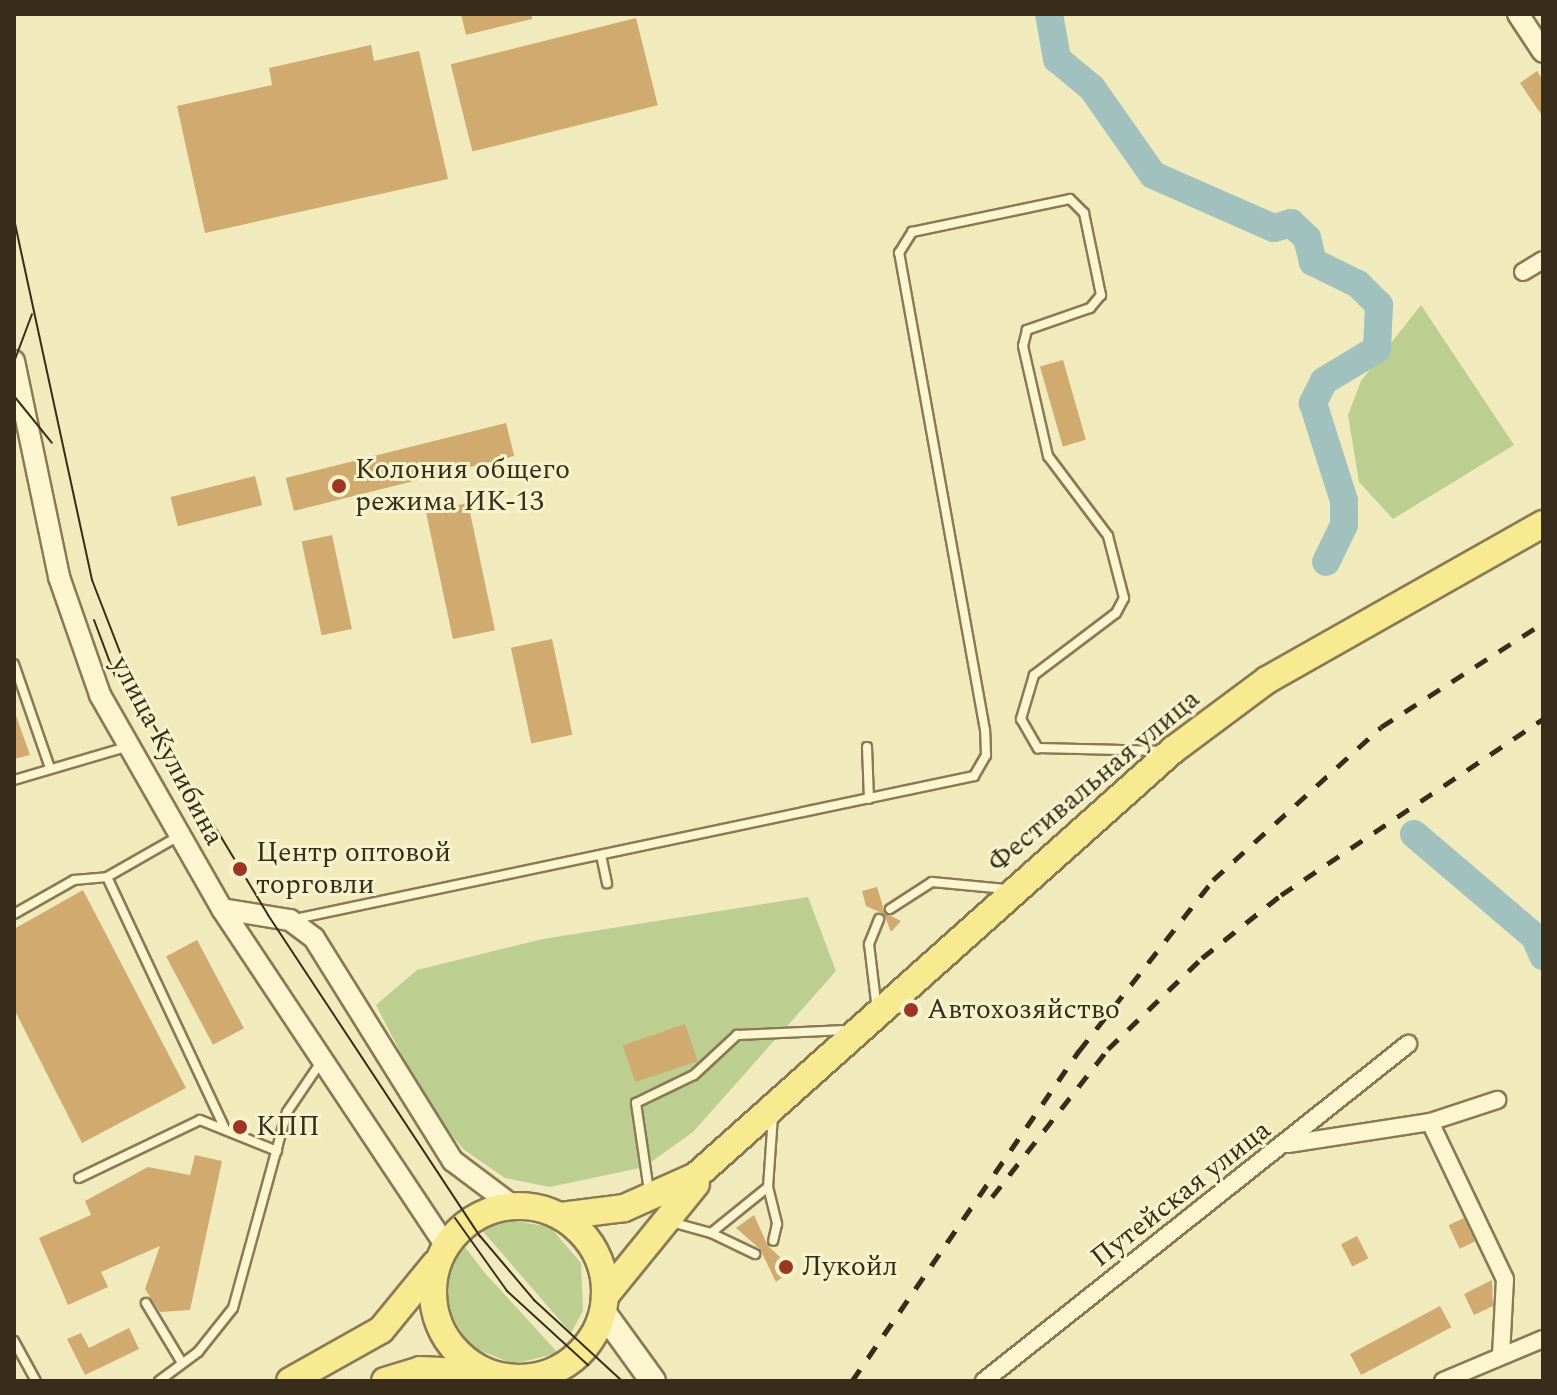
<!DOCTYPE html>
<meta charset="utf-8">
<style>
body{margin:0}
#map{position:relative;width:1557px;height:1395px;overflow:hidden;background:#f0eabc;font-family:Spectral,serif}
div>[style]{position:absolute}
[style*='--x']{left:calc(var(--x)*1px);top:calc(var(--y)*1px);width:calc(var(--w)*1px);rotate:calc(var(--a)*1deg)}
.green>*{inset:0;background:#bccf90}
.river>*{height:28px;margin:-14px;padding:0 14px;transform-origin:14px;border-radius:14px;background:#a0c1bd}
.building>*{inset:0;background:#d1aa6f;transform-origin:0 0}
.roads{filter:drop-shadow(2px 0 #897a55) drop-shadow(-2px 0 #897a55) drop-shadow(0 2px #897a55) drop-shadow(0 -2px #897a55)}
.service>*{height:8px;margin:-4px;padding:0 4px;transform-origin:4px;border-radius:4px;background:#fbf6d0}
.minor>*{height:16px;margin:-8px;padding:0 8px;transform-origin:8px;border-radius:8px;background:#fbf6d0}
.tertiary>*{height:20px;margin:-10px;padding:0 10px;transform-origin:10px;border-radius:10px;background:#fbf6d0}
.secondary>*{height:24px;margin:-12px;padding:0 12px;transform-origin:12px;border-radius:12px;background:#fbf6d0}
.primary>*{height:26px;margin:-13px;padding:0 13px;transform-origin:13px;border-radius:13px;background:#f7ea90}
.primary>.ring{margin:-13px;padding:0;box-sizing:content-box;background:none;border:26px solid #f7ea90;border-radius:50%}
.tram>*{height:2px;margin:-1px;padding:0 1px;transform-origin:1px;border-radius:1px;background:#372d1a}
.rail>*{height:5px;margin-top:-2.5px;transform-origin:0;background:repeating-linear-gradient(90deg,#372d1a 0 14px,transparent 0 28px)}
.dots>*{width:22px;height:22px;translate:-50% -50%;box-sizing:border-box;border:4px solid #f7f3cc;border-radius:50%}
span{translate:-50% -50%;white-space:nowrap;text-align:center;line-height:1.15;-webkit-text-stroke:6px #f7f3cc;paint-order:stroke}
.poi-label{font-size:28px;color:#372d1a}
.left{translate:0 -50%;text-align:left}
.street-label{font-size:28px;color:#372d1a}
.frame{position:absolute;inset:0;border:16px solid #372d1a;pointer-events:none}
</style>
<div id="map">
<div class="green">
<div style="clip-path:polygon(1421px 305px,1514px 445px,1393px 519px,1359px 482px,1348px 415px,1361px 381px)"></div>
<div style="clip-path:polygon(808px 897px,836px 971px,693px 1132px,644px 1167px,550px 1187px,505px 1178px,463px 1149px,427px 1104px,376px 1005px,417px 970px,543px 939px)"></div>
<div style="clip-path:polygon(503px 1219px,550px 1227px,581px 1263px,583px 1311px,571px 1333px,480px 1228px)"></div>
<div style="clip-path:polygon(462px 1243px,484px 1272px,558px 1353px,514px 1364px,471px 1347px,447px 1308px,450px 1263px)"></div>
</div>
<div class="river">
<div style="--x:1049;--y:14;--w:46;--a:79.9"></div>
<div style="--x:1057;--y:59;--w:45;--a:39.6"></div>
<div style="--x:1092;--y:88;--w:106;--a:55"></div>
<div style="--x:1153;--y:175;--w:132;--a:23.7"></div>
<div style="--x:1274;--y:228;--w:18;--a:-16"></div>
<div style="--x:1291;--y:223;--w:22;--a:43"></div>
<div style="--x:1307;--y:238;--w:25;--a:76"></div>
<div style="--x:1313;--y:262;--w:50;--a:26.1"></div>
<div style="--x:1358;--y:284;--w:30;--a:45"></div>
<div style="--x:1379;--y:305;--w:44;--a:92.6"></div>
<div style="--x:1377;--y:349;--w:62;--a:148.9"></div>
<div style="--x:1324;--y:381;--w:25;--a:117"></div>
<div style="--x:1313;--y:403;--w:103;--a:72.4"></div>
<div style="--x:1344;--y:501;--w:24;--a:90"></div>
<div style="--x:1344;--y:525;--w:41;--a:115.9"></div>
<div style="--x:1414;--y:834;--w:159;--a:40.4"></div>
<div style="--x:1535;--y:937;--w:21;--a:67"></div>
</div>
<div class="building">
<div style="clip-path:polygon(461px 14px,532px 14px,532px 19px,466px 35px)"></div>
<div style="left:636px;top:18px;width:90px;height:191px;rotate:76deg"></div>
<div style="clip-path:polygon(371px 45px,374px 61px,419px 51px,448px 179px,205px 233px,177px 106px,272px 85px,269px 68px)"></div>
<div style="clip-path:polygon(1537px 71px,1543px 80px,1543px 117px,1520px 83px)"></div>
<div style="left:1063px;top:360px;width:83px;height:24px;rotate:74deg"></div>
<div style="left:506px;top:423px;width:34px;height:227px;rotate:76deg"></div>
<div style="left:255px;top:476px;width:30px;height:87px;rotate:76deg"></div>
<div style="left:468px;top:503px;width:130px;height:43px;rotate:78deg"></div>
<div style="left:332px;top:535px;width:96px;height:31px;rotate:78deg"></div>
<div style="left:552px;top:639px;width:98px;height:42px;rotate:78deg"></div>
<div style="clip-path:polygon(14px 710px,30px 755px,14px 759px)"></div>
<div style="clip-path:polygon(877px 887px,885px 913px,901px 921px,891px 932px,884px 914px,866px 906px,862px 891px)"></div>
<div style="clip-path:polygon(83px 890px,186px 1088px,82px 1143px,14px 1009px,14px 929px)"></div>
<div style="left:197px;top:940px;width:100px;height:35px;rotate:62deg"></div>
<div style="left:685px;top:1024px;width:39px;height:66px;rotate:71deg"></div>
<div style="clip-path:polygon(195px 1155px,222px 1161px,190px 1310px,160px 1312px,145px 1289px,160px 1246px,101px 1272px,108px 1287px,68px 1305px,39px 1238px,91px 1215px,85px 1201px,148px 1167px,190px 1175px)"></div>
<div style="clip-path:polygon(754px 1215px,768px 1246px,793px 1269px,776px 1282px,760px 1249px,736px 1228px)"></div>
<div style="left:1464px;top:1218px;width:26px;height:17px;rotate:65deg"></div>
<div style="left:1357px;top:1236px;width:25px;height:18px;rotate:63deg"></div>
<div style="clip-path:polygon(1492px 1280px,1493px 1306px,1474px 1315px,1464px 1294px)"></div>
<div style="left:1440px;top:1306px;width:24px;height:102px;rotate:62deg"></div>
<div style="clip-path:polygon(129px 1328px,139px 1349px,85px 1375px,67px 1339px,81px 1333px,89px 1348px)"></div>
</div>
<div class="roads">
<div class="service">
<div style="--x:14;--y:664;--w:110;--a:70.9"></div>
<div style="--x:867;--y:747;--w:52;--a:87.8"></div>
<div style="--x:14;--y:780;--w:117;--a:-16.4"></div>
<div style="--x:601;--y:855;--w:29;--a:78"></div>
<div style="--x:107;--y:877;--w:278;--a:64.9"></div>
<div style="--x:890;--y:909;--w:50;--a:-32.7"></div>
<div style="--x:932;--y:882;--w:74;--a:5.4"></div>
<div style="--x:14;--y:914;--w:69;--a:-29.5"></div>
<div style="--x:74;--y:880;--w:33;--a:-5"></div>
<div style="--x:107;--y:877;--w:81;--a:-29.7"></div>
<div style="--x:295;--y:919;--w:694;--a:-11.89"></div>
<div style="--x:974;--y:776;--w:24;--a:-60"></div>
<div style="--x:986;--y:755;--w:25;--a:-92"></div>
<div style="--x:985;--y:730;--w:485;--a:-100.2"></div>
<div style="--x:899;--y:253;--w:25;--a:-58"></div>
<div style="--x:912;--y:232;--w:161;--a:-11.8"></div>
<div style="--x:1070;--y:199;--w:20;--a:45"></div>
<div style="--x:1084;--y:213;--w:84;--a:78.3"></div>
<div style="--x:1101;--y:295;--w:17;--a:130"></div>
<div style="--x:1090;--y:308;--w:67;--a:160.8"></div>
<div style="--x:1027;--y:330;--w:16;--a:104"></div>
<div style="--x:1023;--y:346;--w:113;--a:77.2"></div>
<div style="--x:1048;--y:456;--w:100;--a:53.1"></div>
<div style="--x:1108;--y:536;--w:64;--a:75.5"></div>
<div style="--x:1124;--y:598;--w:17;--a:118"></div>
<div style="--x:1116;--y:613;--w:103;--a:142.9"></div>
<div style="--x:1034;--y:675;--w:46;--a:106.5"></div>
<div style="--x:1021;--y:719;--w:34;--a:60"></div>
<div style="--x:1038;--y:748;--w:126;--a:1.4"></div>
<div style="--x:877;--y:1010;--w:66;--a:-96.9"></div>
<div style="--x:869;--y:944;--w:27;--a:-68"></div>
<div style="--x:79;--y:1178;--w:134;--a:-25.6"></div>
<div style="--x:200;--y:1120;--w:83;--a:21.9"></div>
<div style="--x:768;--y:1187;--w:38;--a:76"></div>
<div style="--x:777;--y:1224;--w:17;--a:103"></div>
<div style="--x:649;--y:1191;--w:89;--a:-98.4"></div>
<div style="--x:636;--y:1103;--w:64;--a:-25.8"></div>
<div style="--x:694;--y:1075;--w:59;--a:-42.9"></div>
<div style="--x:737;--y:1035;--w:110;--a:-2.6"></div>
<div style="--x:671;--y:1222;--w:41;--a:15.4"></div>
<div style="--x:711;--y:1233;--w:73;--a:-38.9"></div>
<div style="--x:768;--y:1187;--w:71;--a:-86"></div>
<div style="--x:711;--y:1233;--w:49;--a:25.5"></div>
<div style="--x:146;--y:1303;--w:70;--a:59"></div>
<div style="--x:14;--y:1341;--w:46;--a:61.2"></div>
<div style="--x:159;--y:1381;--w:49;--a:-36.6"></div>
<div style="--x:198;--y:1352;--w:56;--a:-51.5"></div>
<div style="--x:233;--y:1308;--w:203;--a:-74.6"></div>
<div style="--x:287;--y:1112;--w:60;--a:-55.8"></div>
</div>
<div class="minor">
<div style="--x:1523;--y:272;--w:23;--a:-31"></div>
<div style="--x:1430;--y:1122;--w:71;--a:-18.2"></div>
<div style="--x:1288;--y:1144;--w:144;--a:-8.8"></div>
<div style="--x:1430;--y:1122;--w:174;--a:64.5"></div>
<div style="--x:1505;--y:1279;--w:76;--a:93"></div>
<div style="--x:984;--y:1381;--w:542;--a:-38.48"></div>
<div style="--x:1443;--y:1381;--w:108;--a:-22.8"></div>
</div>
<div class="tertiary">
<div style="--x:1518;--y:14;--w:45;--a:56.7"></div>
<div style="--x:14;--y:361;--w:221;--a:78.2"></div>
<div style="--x:59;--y:577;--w:125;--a:70.8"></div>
<div style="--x:100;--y:695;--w:246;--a:60.3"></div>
<div style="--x:222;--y:909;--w:405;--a:56.4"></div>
<div style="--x:222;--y:909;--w:69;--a:9.2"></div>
<div style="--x:290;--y:920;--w:30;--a:37"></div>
<div style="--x:314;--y:938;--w:263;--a:58.1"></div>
<div style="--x:453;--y:1161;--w:75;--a:36.9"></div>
</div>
<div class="secondary">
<div style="--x:603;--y:1312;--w:85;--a:54.1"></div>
<div style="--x:522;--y:1378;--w:16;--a:11"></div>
</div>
<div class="primary">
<div class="ring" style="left:433px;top:1206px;width:146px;height:146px"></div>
<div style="--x:561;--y:1216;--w:64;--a:-7.2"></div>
<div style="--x:624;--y:1208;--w:79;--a:-24"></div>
<div style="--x:696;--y:1176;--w:640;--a:-41.77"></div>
<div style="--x:1173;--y:750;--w:117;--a:-36.7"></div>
<div style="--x:1267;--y:680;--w:317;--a:-29.5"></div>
<div style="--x:605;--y:1296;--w:144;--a:-50.9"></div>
<div style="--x:290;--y:1381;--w:104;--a:-29.3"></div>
<div style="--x:381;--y:1330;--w:85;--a:-50.7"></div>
<div style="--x:385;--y:1381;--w:37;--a:-17"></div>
<div style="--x:420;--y:1370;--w:64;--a:2.7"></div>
</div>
</div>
<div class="tram">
<div style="--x:14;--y:219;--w:369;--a:77.8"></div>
<div style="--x:92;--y:580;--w:130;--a:68.8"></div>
<div style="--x:139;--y:701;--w:250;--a:58.9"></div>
<div style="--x:268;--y:915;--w:385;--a:56.6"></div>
<div style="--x:480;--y:1236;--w:84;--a:49.8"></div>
<div style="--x:534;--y:1300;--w:120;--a:42.6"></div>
<div style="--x:14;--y:362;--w:51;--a:-69.4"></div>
<div style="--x:14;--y:396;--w:60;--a:51"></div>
<div style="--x:94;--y:620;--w:60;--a:69.4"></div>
<div style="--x:455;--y:1218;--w:90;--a:54.5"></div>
<div style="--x:507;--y:1291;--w:110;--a:42.4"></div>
</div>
<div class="rail">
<div style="--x:992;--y:1197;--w:188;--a:-51.9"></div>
<div style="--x:1108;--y:1049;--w:131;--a:-44.1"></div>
<div style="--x:1202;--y:958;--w:101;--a:-38.6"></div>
<div style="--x:1281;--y:895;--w:316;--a:-33.9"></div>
<div style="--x:852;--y:1381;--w:401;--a:-55.5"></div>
<div style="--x:1079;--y:1051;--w:217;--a:-51.9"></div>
<div style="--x:1213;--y:880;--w:227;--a:-42.3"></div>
<div style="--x:1381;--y:727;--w:193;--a:-32.7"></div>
</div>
<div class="dots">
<div style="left:339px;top:486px;background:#9c3621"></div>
<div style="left:240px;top:869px;background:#9c3621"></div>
<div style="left:911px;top:1010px;background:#9c3621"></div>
<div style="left:240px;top:1127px;background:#9c3621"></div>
<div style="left:786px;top:1267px;background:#9c3621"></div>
</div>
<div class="poi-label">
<span class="left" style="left:355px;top:486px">Колония общего<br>режима ИК-13</span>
<span class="left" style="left:256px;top:869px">Центр оптовой<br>торговли</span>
<span class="left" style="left:927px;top:1010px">Автохозяйство</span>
<span class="left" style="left:256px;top:1127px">КПП</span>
<span class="left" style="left:802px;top:1267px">Лукойл</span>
</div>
<div class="street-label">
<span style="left:167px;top:751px;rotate:62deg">улица Кулибина</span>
<span style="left:1094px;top:781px;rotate:-40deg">Фестивальная улица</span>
<span style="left:1181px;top:1194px;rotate:-38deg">Путейская улица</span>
</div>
<div class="frame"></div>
</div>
